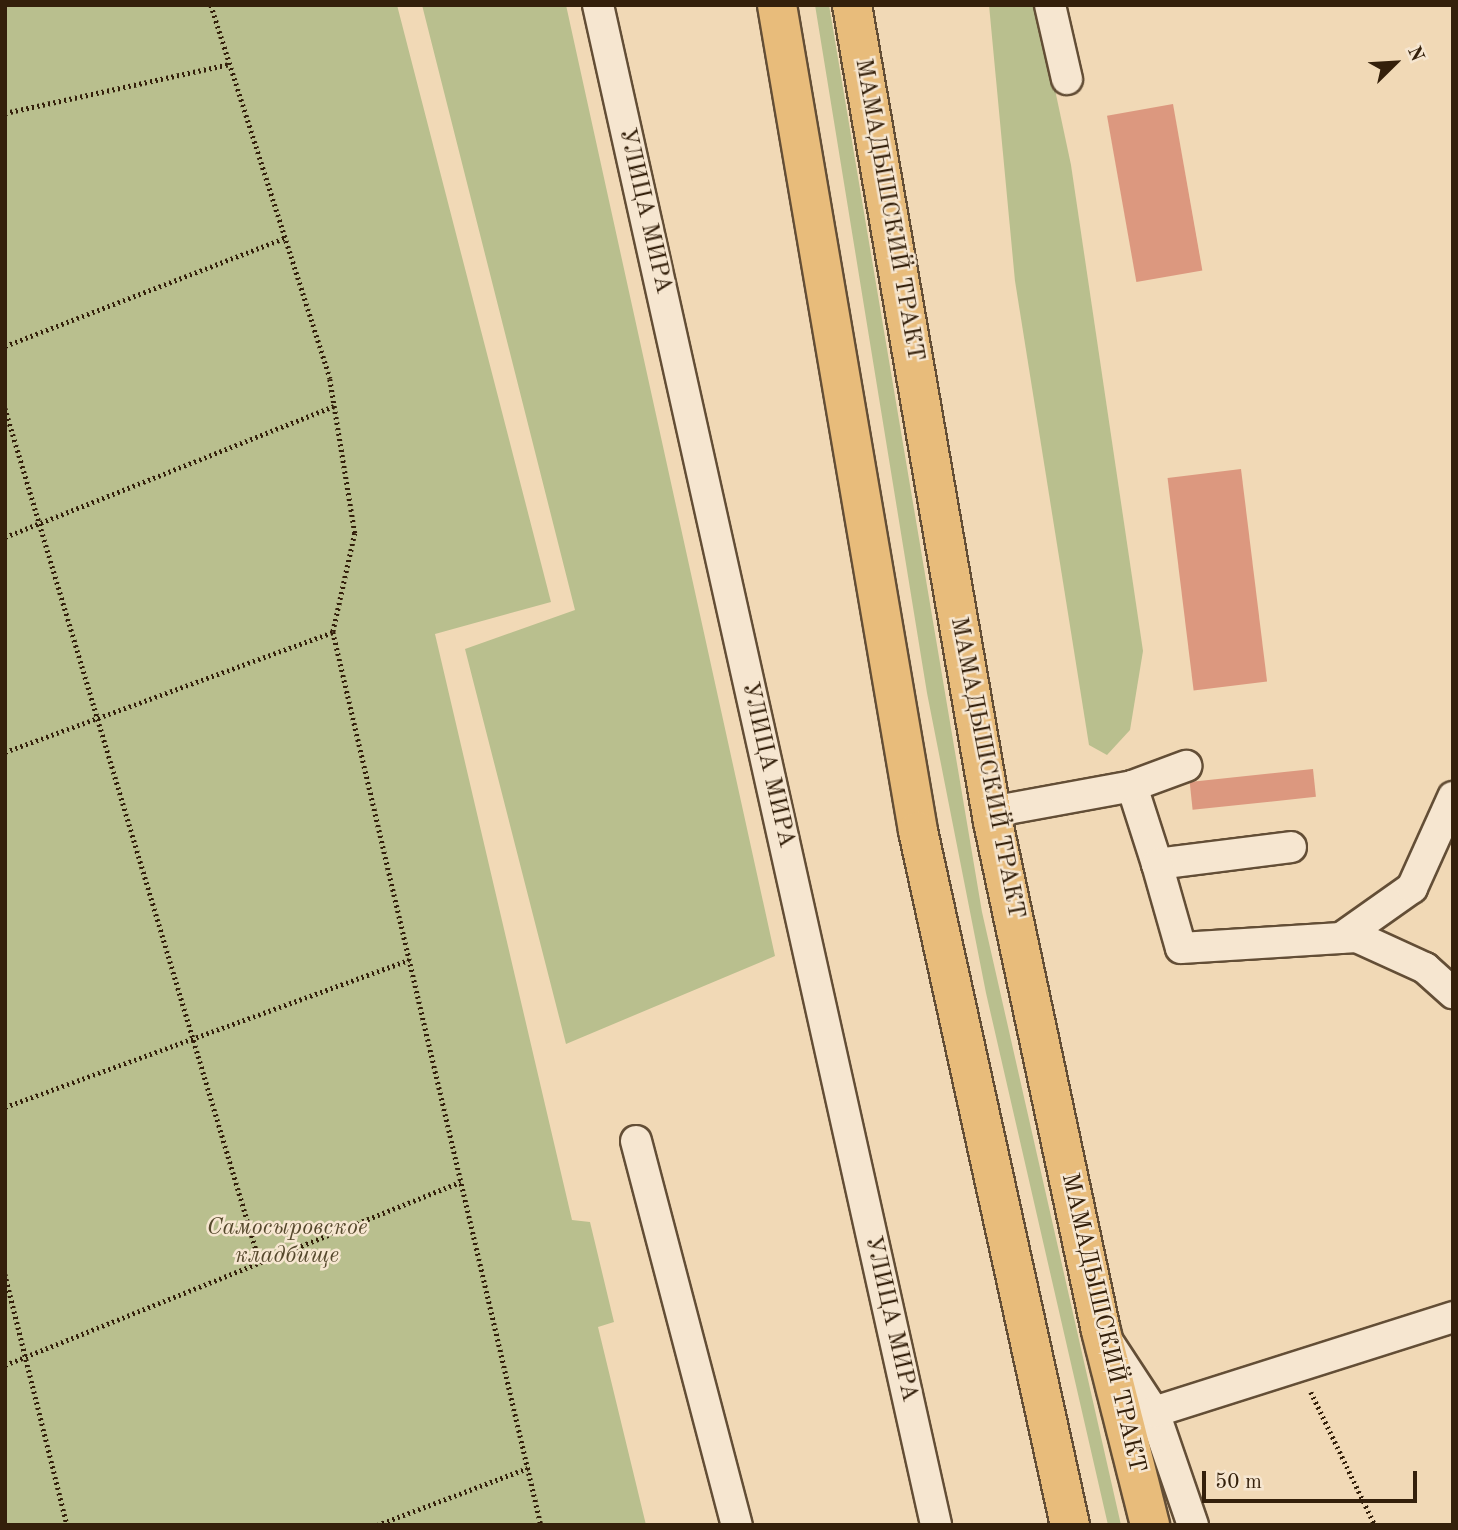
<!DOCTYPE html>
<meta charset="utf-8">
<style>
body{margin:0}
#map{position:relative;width:1458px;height:1530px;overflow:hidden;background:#f1d9b6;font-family:"Old Standard TT",serif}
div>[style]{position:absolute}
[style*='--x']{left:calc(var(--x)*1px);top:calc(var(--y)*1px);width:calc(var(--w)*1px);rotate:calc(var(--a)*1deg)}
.green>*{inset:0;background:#b9bf8e}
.building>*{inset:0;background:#dc987f;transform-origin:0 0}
.path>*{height:4.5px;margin-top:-2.25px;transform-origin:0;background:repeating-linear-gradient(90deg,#34200b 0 2px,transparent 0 5.5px)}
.roads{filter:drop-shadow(2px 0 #634e36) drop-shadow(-2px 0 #634e36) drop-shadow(0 2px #634e36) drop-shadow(0 -2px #634e36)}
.minor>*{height:30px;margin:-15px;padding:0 15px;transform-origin:15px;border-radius:15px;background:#f6e6d0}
.major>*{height:38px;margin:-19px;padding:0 19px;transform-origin:19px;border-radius:19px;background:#e8bc7b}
span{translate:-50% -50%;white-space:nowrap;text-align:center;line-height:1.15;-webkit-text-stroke:5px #f6e6d0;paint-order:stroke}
.street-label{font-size:24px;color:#34200b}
.park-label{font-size:24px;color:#55482c;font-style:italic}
.frame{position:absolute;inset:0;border:7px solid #34200b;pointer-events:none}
.north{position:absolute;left:1360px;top:28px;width:70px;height:70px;-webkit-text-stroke:5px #f6e6d0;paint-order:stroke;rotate:66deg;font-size:19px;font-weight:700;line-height:28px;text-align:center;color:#34200b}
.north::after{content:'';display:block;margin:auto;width:24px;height:32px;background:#34200b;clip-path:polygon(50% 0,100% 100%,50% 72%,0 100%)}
.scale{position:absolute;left:1202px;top:1471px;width:215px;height:32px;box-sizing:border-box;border:4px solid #34200b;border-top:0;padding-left:9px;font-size:21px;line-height:24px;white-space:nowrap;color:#34200b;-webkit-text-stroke:5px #f6e6d0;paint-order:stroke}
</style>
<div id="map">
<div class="green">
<div style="clip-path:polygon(5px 5px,397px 5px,551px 602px,435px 634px,572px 1220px,590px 1222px,614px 1322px,598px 1327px,646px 1525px,5px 1525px)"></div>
<div style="clip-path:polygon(422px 5px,566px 5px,775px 956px,566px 1044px,465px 649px,575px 610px)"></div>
<div style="clip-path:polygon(815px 5px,829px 5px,982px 912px,1121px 1525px,1108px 1525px,986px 993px,927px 693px)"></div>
<div style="clip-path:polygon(989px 5px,1037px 5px,1071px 165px,1143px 651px,1130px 730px,1107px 755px,1089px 745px,1015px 281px)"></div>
</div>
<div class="building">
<div style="left:1173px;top:104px;width:169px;height:67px;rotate:80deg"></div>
<div style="left:1241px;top:469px;width:214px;height:74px;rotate:83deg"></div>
<div style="left:1313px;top:769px;width:28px;height:124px;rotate:84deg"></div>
</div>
<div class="path">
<div style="--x:211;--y:5;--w:392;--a:72.3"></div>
<div style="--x:330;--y:379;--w:156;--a:80.8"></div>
<div style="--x:355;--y:533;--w:101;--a:102.5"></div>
<div style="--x:333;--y:632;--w:917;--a:76.89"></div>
<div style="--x:5;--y:113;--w:230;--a:-12.3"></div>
<div style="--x:5;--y:346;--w:300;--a:-21.1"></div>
<div style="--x:5;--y:408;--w:892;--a:73.39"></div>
<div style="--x:5;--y:537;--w:354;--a:-21.7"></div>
<div style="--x:5;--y:752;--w:349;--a:-20.1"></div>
<div style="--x:5;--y:1107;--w:430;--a:-20"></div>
<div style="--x:5;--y:1274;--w:259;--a:76.1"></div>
<div style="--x:5;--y:1365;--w:491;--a:-21.9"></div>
<div style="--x:1311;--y:1392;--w:148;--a:64.3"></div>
<div style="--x:377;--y:1525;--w:161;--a:-20.7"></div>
</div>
<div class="roads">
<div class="minor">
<div style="--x:598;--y:5;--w:1557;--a:77.46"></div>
<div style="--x:1050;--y:5;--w:76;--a:77.1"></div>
<div style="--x:1132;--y:786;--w:82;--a:72.2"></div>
<div style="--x:1157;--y:864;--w:135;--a:-7.2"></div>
<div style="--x:991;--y:812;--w:143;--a:-10.4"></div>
<div style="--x:1132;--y:786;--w:58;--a:-20.3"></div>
<div style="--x:1157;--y:864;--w:87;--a:74.1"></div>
<div style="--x:1181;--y:948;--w:176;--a:-3.6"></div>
<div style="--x:1357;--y:937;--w:75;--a:24.5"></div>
<div style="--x:1425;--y:968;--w:38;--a:42"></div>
<div style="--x:1341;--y:938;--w:87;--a:-35.2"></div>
<div style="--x:1412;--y:888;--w:100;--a:-65.7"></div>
<div style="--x:636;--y:1141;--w:397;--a:75.3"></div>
<div style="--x:1110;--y:1345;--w:80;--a:56.7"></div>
<div style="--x:1154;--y:1412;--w:120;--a:71"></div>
<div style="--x:1154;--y:1412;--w:314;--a:-17.6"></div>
</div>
<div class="major">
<div style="--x:777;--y:5;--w:838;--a:80.31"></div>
<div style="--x:918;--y:831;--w:710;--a:77.65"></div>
<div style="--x:852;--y:5;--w:829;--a:80.21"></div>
<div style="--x:993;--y:822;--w:520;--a:78.02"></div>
<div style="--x:1101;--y:1331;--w:200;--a:75.8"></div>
</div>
</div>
<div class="street-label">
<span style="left:888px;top:210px;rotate:80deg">МАМАДЫШСКИЙ ТРАКТ</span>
<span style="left:644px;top:211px;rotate:77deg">УЛИЦА МИРА</span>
<span style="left:767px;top:765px;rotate:77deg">УЛИЦА МИРА</span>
<span style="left:986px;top:768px;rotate:79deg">МАМАДЫШСКИЙ ТРАКТ</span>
<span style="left:890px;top:1319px;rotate:77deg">УЛИЦА МИРА</span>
<span style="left:1102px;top:1323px;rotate:77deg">МАМАДЫШСКИЙ ТРАКТ</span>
</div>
<div class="park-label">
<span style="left:287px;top:1243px">Самосыровское<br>кладбище</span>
</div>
<div class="frame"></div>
<div class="north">N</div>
<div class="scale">50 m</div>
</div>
